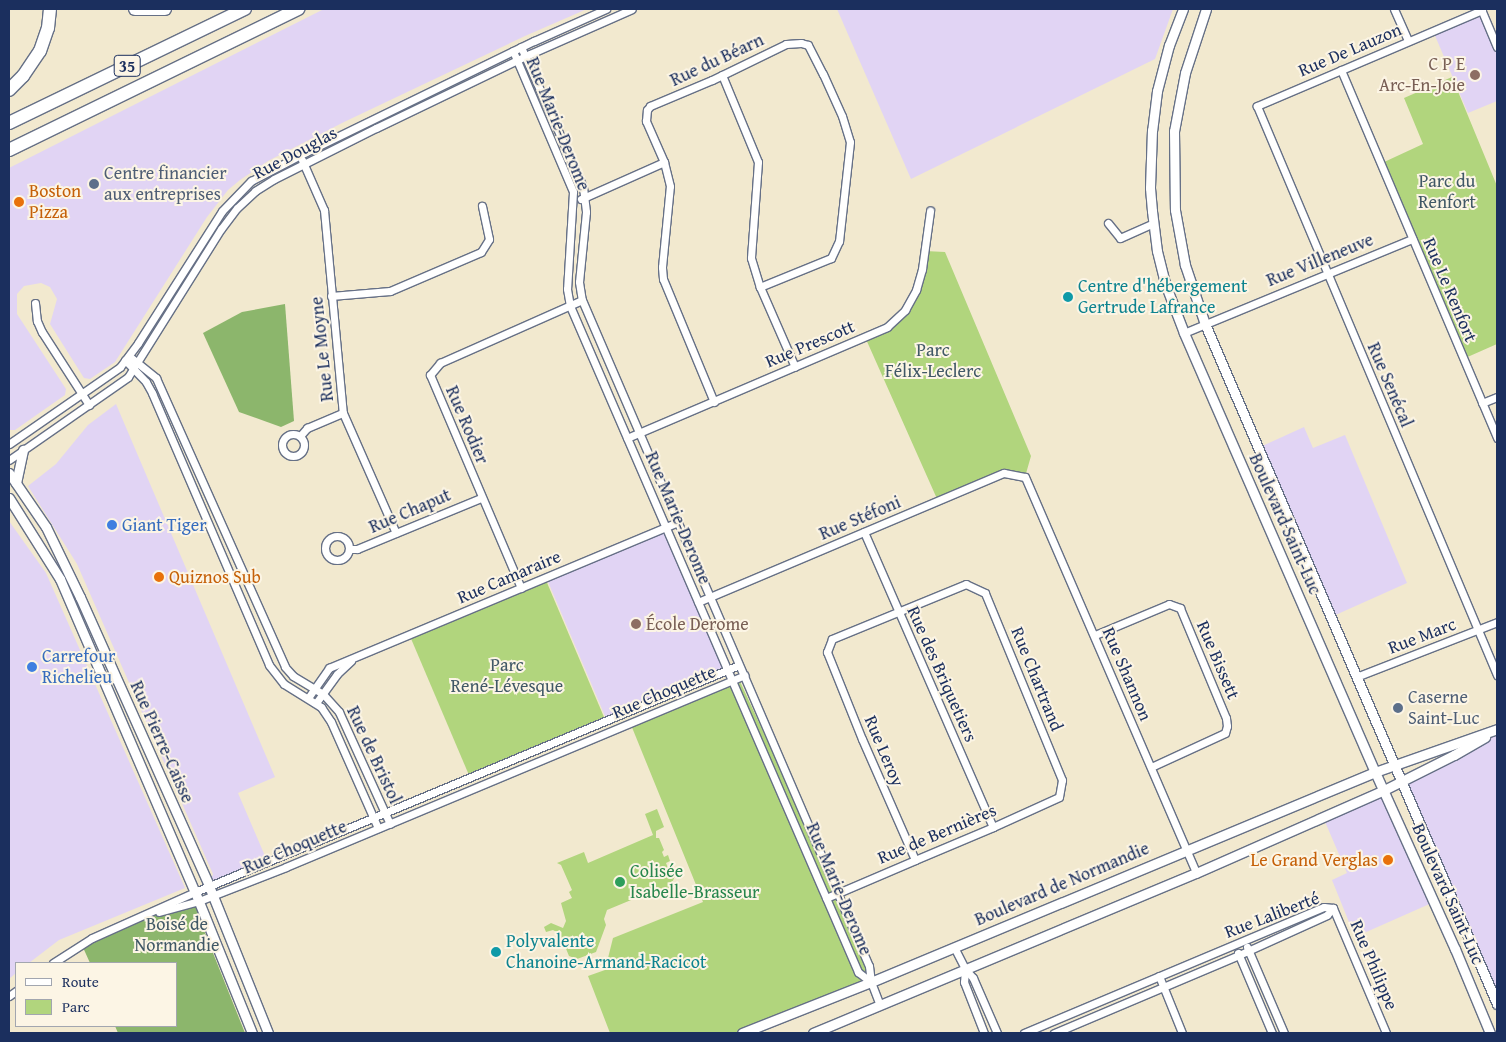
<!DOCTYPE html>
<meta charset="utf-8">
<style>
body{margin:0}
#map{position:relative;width:1506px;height:1042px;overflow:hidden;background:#f2e9cf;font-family:"Gentium Book Plus",serif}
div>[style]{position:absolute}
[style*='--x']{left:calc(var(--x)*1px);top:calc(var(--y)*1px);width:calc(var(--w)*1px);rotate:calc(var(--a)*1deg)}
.built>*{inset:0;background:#e1d4f4;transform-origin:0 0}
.green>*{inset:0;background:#b1d57d;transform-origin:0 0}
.forest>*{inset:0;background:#8cb66c}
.roads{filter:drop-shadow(1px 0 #667086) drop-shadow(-1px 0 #667086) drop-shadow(0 1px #667086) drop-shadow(0 -1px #667086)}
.minor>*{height:7px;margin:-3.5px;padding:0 3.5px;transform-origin:3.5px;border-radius:3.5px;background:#fff}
.minor>.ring{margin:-3.5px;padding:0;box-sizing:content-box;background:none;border:7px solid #fff;border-radius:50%}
.tertiary>*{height:9px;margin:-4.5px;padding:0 4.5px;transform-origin:4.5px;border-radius:4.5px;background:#fff}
.motorway>*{height:12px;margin:-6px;padding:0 6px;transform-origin:6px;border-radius:6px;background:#fff}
.dots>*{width:14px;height:14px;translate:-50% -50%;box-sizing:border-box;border:2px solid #fcf5e5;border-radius:50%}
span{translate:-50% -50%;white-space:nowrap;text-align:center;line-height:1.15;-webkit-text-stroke:4px #fcf5e5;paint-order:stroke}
.shield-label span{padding:1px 4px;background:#fcf5e5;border:1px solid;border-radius:4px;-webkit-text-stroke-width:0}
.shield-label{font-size:16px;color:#1b2f5e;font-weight:700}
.street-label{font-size:18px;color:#1b2f5e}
.education-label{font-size:18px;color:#785e54}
.right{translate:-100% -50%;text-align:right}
.left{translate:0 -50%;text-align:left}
.service-label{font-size:18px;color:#4e5e75}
.park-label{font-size:18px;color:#405866}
.food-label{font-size:18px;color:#c56008}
.culture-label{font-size:18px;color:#0d838f}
.shop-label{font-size:18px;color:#366cbe}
.leisure-label{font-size:18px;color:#27864d}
.frame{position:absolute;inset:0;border:10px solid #1b2f5e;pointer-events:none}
.legend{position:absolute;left:15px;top:962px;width:162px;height:65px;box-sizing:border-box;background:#fcf5e5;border:1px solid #a2a6af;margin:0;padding:6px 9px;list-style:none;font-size:15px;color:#1b2f5e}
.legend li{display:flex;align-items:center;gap:10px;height:25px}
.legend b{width:25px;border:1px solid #a2a6af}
</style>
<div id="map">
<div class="built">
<div style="clip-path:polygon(324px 9px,587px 9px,525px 36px,344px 122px,268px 161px,240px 180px,228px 190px,207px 217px,115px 362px,90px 379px,84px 378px,50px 324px,57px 299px,50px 287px,41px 283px,24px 286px,17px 294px,17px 314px,66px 389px,65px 395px,15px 430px,9px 430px,9px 168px)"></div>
<div style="clip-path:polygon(837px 9px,1173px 9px,1155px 59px,911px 179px)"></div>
<div style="clip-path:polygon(1482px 10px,1497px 49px,1497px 101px,1468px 113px,1433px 31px)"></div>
<div style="clip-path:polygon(116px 404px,275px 777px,238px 793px,268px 863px,209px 886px,213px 874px,77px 564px,28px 486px,56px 464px,88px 425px)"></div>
<div style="clip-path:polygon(1304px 427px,1313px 448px,1345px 435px,1407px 583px,1331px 617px,1258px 448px)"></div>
<div style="clip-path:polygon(9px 521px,46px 573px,185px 888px,59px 940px,29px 963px,16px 963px,16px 973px,9px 979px)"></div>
<div style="left:666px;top:527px;width:155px;height:130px;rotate:67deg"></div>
<div style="clip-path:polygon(1497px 729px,1497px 1004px,1402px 781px)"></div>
<div style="clip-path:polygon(1384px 790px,1434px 902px,1355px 937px,1332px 880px,1347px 873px,1323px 817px)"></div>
</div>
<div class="green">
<div style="clip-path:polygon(1452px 77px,1497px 186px,1497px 344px,1463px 359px,1382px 163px,1423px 144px,1404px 98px)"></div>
<div style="clip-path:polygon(925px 251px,945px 252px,1031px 456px,1025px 477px,1004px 473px,938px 501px,865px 337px,887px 327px,916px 290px)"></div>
<div style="left:545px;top:578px;width:152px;height:147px;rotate:67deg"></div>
<div style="clip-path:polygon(737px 675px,838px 893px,873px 980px,749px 1033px,610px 1033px,588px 976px,605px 970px,613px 938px,703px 902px,629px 720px)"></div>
<div style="clip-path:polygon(657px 809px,664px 827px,656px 831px,656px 838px,659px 838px,664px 850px,662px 852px,664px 857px,668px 855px,670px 861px,666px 863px,670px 873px,675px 876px,668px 892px,660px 888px,607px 910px,604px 919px,606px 925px,596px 952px,577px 959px,569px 956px,560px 934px,553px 930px,546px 932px,544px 927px,551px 923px,563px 928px,566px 921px,561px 903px,572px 898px,569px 892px,572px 890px,561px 865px,557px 863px,584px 852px,588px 863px,653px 835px,645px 814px)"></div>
</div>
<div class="forest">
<div style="clip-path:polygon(285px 304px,294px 421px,281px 427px,239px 412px,203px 333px,242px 312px)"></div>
<div style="clip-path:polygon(198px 901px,205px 933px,245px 1033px,118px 1033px,115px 1026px,176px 1026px,176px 963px,90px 963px,81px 943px,150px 913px)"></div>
</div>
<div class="roads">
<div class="minor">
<div style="--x:1394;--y:9;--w:35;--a:66"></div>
<div style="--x:1481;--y:9;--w:41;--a:67.2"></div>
<div style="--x:1482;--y:10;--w:245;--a:156.9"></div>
<div style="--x:1257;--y:106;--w:618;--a:67.13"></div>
<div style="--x:521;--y:47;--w:153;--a:66.1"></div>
<div style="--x:583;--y:187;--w:25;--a:83"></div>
<div style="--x:586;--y:212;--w:70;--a:95.7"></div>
<div style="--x:579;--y:282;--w:18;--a:81"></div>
<div style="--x:582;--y:300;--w:725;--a:66.69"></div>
<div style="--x:869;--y:966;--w:16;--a:83"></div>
<div style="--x:871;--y:982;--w:25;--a:69"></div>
<div style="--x:513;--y:51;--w:153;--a:66.9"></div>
<div style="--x:573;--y:192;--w:97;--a:93.5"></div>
<div style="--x:567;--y:289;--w:17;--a:80"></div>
<div style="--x:570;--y:306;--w:726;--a:66.61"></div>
<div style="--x:858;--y:972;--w:16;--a:38"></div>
<div style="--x:1341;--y:70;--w:400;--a:67"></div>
<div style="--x:722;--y:75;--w:94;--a:67.5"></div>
<div style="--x:758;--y:162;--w:96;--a:94.2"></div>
<div style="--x:751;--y:258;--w:30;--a:73"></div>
<div style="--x:760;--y:287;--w:87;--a:66.4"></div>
<div style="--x:302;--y:160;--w:55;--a:66.3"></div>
<div style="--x:324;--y:210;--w:204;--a:84.7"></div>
<div style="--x:343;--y:413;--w:131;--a:66.2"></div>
<div style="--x:581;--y:199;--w:91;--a:-24"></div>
<div style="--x:1108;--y:223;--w:19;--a:51"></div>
<div style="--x:1120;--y:238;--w:36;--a:-24"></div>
<div style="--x:331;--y:296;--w:59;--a:-4.8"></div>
<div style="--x:390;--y:291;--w:99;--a:-23.2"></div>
<div style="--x:481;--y:252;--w:15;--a:-58"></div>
<div style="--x:489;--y:239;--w:34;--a:-102"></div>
<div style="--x:35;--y:303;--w:18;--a:84"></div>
<div style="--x:37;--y:321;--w:12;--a:66"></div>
<div style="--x:42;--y:332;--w:87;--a:57.2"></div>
<div style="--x:1184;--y:333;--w:247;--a:-22.4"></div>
<div style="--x:129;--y:356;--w:35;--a:39"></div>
<div style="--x:156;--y:378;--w:316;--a:65.9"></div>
<div style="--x:285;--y:667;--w:12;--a:48"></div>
<div style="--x:293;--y:676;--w:35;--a:31"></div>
<div style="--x:323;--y:694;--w:24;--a:48"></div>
<div style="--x:339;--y:712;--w:123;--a:65.5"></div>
<div style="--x:125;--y:360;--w:30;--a:46"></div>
<div style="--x:146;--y:382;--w:13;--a:61"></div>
<div style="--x:152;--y:393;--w:296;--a:66.7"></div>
<div style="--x:269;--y:665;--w:24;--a:52"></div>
<div style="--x:284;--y:684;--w:44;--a:31.9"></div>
<div style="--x:321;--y:707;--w:18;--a:56"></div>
<div style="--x:331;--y:722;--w:116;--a:66.1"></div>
<div style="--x:714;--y:402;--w:133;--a:-112.5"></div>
<div style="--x:663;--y:279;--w:12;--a:-95"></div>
<div style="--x:662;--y:267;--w:81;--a:-84.4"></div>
<div style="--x:670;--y:186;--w:25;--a:-104"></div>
<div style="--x:664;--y:162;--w:45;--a:-113.7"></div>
<div style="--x:646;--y:121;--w:11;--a:-85"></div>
<div style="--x:647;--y:110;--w:5;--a:-53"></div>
<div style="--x:650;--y:106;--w:67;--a:-22.8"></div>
<div style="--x:712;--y:80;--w:82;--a:-25.9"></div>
<div style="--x:786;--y:44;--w:15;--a:-4"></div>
<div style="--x:801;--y:43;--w:7;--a:16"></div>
<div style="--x:808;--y:45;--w:33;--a:63"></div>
<div style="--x:823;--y:74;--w:46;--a:65.7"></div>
<div style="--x:842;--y:116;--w:27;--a:73"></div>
<div style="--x:850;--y:142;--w:100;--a:96.3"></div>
<div style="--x:839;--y:241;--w:19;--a:115"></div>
<div style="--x:831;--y:258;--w:77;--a:157.8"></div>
<div style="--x:1482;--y:403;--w:16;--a:-22"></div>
<div class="ring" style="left:282px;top:434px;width:15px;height:15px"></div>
<div style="--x:300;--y:436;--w:11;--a:-49"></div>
<div style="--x:307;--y:428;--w:39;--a:-23"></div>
<div style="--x:627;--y:438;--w:283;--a:-23.1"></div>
<div style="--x:887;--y:327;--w:25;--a:-43"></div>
<div style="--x:905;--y:310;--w:23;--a:-61"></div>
<div style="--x:916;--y:290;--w:22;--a:-74"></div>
<div style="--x:922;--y:269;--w:59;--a:-82.1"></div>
<div style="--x:9;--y:444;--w:135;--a:-34.7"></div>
<div style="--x:120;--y:367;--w:30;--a:-53"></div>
<div style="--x:138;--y:343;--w:156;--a:-57.5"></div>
<div style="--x:222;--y:211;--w:42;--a:-46"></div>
<div style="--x:251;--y:181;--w:62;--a:-27.8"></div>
<div style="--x:306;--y:152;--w:254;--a:-26"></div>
<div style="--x:534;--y:41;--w:79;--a:-24"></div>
<div style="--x:9;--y:460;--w:145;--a:-34.9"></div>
<div style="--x:128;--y:377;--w:175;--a:-57.9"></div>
<div style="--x:221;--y:229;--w:26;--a:-53"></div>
<div style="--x:237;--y:208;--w:25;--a:-43"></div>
<div style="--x:255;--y:191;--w:22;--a:-32"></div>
<div style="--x:274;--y:179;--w:114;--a:-26.6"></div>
<div style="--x:376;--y:128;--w:171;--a:-25.7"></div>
<div style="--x:530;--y:54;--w:111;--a:-23.8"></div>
<div style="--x:864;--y:532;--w:322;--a:66.4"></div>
<div class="ring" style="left:325px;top:536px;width:17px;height:17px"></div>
<div style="--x:349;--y:549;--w:8;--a:0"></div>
<div style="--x:357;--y:549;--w:134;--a:-22.4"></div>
<div style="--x:521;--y:588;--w:232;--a:-113.1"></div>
<div style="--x:430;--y:375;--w:16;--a:-50"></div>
<div style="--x:440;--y:363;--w:155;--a:-23.9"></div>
<div style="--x:698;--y:602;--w:332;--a:-22.9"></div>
<div style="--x:1004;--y:473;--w:21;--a:11"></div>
<div style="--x:1025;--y:477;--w:431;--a:66.6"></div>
<div style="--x:1095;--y:635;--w:80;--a:-22.7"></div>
<div style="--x:1169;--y:604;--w:12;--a:20"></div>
<div style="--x:1180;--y:608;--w:119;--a:67.3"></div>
<div style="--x:1226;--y:718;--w:8;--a:83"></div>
<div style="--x:1227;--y:726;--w:7;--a:106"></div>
<div style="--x:1225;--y:733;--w:81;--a:155.3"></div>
<div style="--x:1356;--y:677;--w:151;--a:-21.3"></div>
<div style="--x:308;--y:698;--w:37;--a:-55"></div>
<div style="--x:329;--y:668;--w:378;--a:-22.7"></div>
<div style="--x:316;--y:703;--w:36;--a:-54"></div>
<div style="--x:337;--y:674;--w:19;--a:-43"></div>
<div style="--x:826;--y:898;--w:13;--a:-23"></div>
<div style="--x:838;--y:893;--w:84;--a:-23.2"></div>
<div style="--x:915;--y:860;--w:85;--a:-22.9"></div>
<div style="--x:993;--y:827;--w:72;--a:-24.4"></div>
<div style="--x:1059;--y:797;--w:17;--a:-80"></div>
<div style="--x:1062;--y:780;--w:202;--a:-112.4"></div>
<div style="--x:985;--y:593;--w:21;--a:-155"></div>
<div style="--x:966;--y:584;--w:145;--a:157.7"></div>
<div style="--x:832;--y:639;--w:14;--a:111"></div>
<div style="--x:827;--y:652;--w:94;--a:68.1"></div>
<div style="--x:862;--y:739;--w:132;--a:66.3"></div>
<div style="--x:1333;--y:908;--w:136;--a:67"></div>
<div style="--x:159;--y:912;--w:41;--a:-15.4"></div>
<div style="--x:199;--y:901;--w:93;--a:-21.3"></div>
<div style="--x:286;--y:867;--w:497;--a:-22.7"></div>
<div style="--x:954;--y:947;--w:25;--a:63"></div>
<div style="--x:965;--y:969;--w:12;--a:48"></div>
<div style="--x:973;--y:978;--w:60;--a:66.4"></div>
<div style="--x:1247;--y:947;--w:94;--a:66.7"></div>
<div style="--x:1238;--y:953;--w:87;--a:67"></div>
<div style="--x:53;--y:963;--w:46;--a:-32.7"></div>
<div style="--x:92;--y:938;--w:113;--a:-24.1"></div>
<div style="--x:195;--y:892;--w:589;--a:-22.65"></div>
<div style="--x:965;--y:969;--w:13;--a:94"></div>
<div style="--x:964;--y:982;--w:55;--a:68.6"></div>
<div style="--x:1159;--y:976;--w:61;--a:68"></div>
<div style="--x:9;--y:996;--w:9;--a:-36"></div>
<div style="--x:1024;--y:1033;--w:325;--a:-22.8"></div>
<div style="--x:1324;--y:907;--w:9;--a:6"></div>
<div style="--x:1333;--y:908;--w:9;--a:131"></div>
<div style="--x:1327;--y:915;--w:97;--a:155.6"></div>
<div style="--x:1239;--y:955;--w:201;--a:157.1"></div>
</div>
<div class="tertiary">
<div style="--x:1183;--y:9;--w:39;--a:111"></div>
<div style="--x:1169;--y:45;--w:48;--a:104.6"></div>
<div style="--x:1157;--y:91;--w:39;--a:97"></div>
<div style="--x:1152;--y:130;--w:58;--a:92"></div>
<div style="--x:1150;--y:188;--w:23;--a:85"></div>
<div style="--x:1152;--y:211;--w:40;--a:82.9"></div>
<div style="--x:1157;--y:251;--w:36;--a:76"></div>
<div style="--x:1166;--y:286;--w:50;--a:69"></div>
<div style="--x:1184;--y:333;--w:479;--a:66.5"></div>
<div style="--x:1375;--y:772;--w:194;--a:65.7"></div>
<div style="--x:1455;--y:949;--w:91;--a:67.4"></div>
<div style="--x:1206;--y:9;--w:67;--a:108.2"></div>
<div style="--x:1185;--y:73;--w:59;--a:100.7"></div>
<div style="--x:1174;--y:131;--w:79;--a:89.3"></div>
<div style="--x:1175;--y:210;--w:56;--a:79.7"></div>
<div style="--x:1185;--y:265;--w:62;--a:71.3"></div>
<div style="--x:1205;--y:324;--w:740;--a:66.76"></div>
<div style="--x:9;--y:473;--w:65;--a:55.6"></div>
<div style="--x:46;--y:527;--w:78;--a:64.1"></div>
<div style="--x:80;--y:597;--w:316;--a:65.9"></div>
<div style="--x:209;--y:886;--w:158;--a:68.1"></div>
<div style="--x:16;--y:483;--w:34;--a:-78"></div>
<div style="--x:9;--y:498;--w:96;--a:57.8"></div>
<div style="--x:60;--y:579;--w:341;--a:66.7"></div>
<div style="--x:195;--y:892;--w:152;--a:68"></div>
<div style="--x:742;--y:1033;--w:139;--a:-21.6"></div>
<div style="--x:871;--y:982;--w:546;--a:-22.62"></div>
<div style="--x:1375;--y:772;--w:129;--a:-19.4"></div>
<div style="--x:813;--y:1033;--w:415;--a:-22.7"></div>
<div style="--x:1196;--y:873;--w:206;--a:-23.8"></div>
<div style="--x:1384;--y:790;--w:78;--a:-26.6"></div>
<div style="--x:1454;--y:755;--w:36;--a:-30"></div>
</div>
<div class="motorway">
<div style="--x:135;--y:9;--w:30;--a:0"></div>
<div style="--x:9;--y:90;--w:20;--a:-45"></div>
<div style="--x:23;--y:76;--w:30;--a:-56"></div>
<div style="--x:40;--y:51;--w:24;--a:-71"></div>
<div style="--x:48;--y:28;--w:19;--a:-84"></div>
<div style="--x:9;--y:123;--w:262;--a:-25.8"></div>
<div style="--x:9;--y:150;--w:322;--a:-26"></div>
</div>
</div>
<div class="dots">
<div style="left:1475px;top:75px;background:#8d6e63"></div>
<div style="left:94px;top:184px;background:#5c6f8a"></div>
<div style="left:19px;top:202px;background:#e8710a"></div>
<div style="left:1068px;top:297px;background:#0f9aa8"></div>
<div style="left:112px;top:525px;background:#3f7fe0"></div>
<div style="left:159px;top:577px;background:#e8710a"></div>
<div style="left:636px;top:624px;background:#8d6e63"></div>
<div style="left:32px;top:667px;background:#3f7fe0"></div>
<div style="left:1398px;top:708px;background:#5c6f8a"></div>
<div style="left:1388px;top:860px;background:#e8710a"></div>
<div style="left:620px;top:882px;background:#2e9e5b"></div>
<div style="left:496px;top:952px;background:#0f9aa8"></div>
</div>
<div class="shield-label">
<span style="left:127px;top:66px">35</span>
</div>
<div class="street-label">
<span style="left:1350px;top:50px;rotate:-23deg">Rue De Lauzon</span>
<span style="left:717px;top:60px;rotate:-25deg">Rue du Béarn</span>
<span style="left:558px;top:124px;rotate:68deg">Rue Marie-Derome</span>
<span style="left:295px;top:153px;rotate:-28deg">Rue Douglas</span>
<span style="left:1320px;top:260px;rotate:-22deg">Rue Villeneuve</span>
<span style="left:1450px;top:290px;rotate:67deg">Rue Le Renfort</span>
<span style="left:810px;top:344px;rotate:-23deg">Rue Prescott</span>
<span style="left:322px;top:349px;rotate:-96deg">Rue Le Moyne</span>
<span style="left:1390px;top:385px;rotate:67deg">Rue Senécal</span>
<span style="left:467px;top:425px;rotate:67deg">Rue Rodier</span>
<span style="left:410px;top:511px;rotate:-23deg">Rue Chaput</span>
<span style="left:678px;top:518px;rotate:67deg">Rue Marie-Derome</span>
<span style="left:860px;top:518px;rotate:-23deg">Rue Stéfoni</span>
<span style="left:1285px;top:524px;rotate:66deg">Boulevard Saint-Luc</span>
<span style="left:509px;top:577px;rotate:-23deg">Rue Camaraire</span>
<span style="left:1422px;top:636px;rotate:-21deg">Rue Marc</span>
<span style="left:1218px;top:660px;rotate:67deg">Rue Bissett</span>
<span style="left:942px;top:674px;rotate:66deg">Rue des Briquetiers</span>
<span style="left:1127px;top:674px;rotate:67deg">Rue Shannon</span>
<span style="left:1037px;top:679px;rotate:68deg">Rue Chartrand</span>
<span style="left:664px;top:692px;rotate:-23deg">Rue Choquette</span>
<span style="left:162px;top:742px;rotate:66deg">Rue Pierre-Caisse</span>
<span style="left:884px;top:751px;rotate:67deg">Rue Leroy</span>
<span style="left:374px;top:755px;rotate:65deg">Rue de Bristol</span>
<span style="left:937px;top:834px;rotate:-23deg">Rue de Bernières</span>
<span style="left:295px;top:847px;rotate:-23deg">Rue Choquette</span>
<span style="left:1062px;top:884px;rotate:-23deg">Boulevard de Normandie</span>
<span style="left:839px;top:889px;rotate:67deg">Rue Marie-Derome</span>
<span style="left:1448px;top:894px;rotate:66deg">Boulevard Saint-Luc</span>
<span style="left:1272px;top:915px;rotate:-21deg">Rue Laliberté</span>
<span style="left:1374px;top:965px;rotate:67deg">Rue Philippe</span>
</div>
<div class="education-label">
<span class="right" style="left:1465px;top:75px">C P E<br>Arc-En-Joie</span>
<span class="left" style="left:646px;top:624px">École Derome</span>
</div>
<div class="service-label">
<span class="left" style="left:104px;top:184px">Centre financier<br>aux entreprises</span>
<span class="left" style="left:1408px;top:708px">Caserne<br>Saint-Luc</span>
</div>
<div class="park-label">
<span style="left:1447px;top:192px">Parc du<br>Renfort</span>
<span style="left:933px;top:361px">Parc<br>Félix-Leclerc</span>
<span style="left:507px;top:676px">Parc<br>René-Lévesque</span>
<span style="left:177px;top:935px">Boisé de<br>Normandie</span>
</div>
<div class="food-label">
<span class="left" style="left:29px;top:202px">Boston<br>Pizza</span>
<span class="left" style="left:169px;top:577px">Quiznos Sub</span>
<span class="right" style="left:1378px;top:860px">Le Grand Verglas</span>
</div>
<div class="culture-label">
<span class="left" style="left:1078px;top:297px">Centre d'hébergement<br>Gertrude Lafrance</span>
<span class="left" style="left:506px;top:952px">Polyvalente<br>Chanoine-Armand-Racicot</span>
</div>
<div class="shop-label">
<span class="left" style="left:122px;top:525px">Giant Tiger</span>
<span class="left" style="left:42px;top:667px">Carrefour<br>Richelieu</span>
</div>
<div class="leisure-label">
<span class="left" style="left:630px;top:882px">Colisée<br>Isabelle-Brasseur</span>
</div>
<div class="frame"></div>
<ul class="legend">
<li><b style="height:6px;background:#fff"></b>Route</li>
<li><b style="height:14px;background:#b1d57d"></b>Parc</li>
</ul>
</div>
